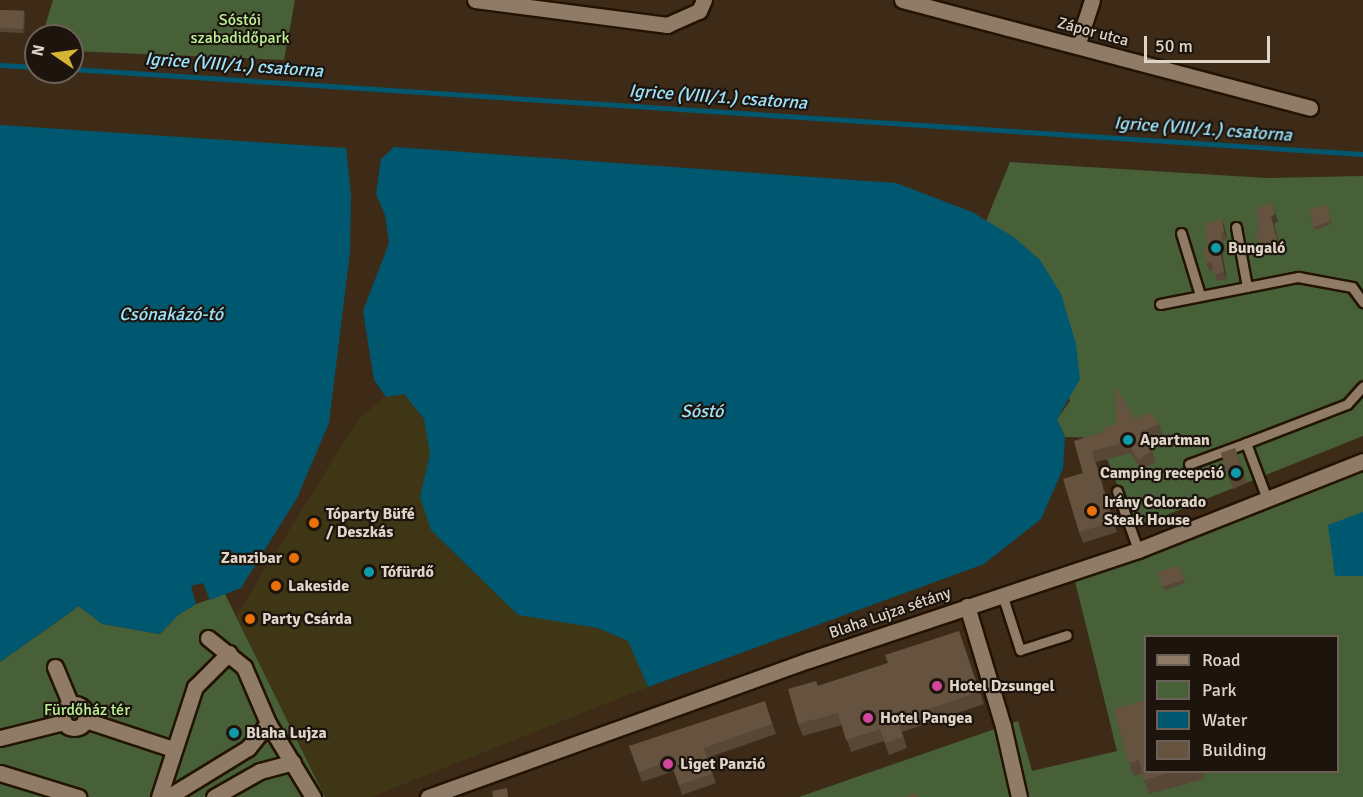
<!DOCTYPE html>
<meta charset="utf-8">
<style>
body{margin:0}
#map{position:relative;width:1363px;height:797px;overflow:hidden;background:#3d2b18;font-family:Signika,sans-serif}
div>[style]{position:absolute}
[style*='--x']{left:calc(var(--x)*1px);top:calc(var(--y)*1px);width:calc(var(--w)*1px);rotate:calc(var(--a)*1deg)}
.green>*{inset:0;background:#486038}
.sand>*{inset:0;background:#3f3616}
.water>*{inset:0;background:#005870}
.stream>*{height:5px;margin:-2.5px;padding:0 2.5px;transform-origin:2.5px;border-radius:2.5px;background:#005870}
.roads{filter:drop-shadow(2px 0 #231302) drop-shadow(-2px 0 #231302) drop-shadow(0 2px #231302) drop-shadow(0 -2px #231302)}
.lane>*{height:9px;margin:-4.5px;padding:0 4.5px;transform-origin:4.5px;border-radius:4.5px;background:#907b66}
.street>*{height:15px;margin:-7.5px;padding:0 7.5px;transform-origin:7.5px;border-radius:7.5px;background:#907b66}
.street>.ring{margin:-7.5px;padding:0;box-sizing:content-box;background:none;border:15px solid #907b66;border-radius:50%}
.wall>*{inset:0;background:#584736;transform-origin:0 0}
.shaded-wall>*{inset:0;background:#473a2c}
.building>*{inset:0;background:#66533f;transform-origin:0 0}
.dots>*{width:16px;height:16px;translate:-50% -50%;box-sizing:border-box;border:3px solid #1d150d;border-radius:50%}
span{translate:-50% -50%;white-space:nowrap;text-align:center;line-height:1.15;-webkit-text-stroke:4.5px #1d150d;paint-order:stroke}
.park-label{font-size:16px;color:#bbf398}
.street-label{font-size:16px;color:#dfd4c8}
.poi-label{font-size:16px;color:#dfd4c8;font-weight:700}
.left{translate:0 -50%;text-align:left}
.right{translate:-100% -50%;text-align:right}
.water-label{font-size:18px;color:#9ce2fc;font-style:italic}
.legend{position:absolute;left:1144px;top:635px;width:195px;height:138px;box-sizing:border-box;background:#1d150d;border:2px solid #6b6158;margin:0;padding:8px 10px;list-style:none;font-size:18px;color:#dfd4c8}
.legend li{display:flex;align-items:center;gap:12px;height:30px}
.legend b{width:30px;border:2px solid #6b6158}
.north{position:absolute;left:24px;top:24px;width:60px;height:60px;box-sizing:border-box;background:#1d150d;border:2px solid #6b6158;border-radius:50%;rotate:283deg;font-size:16px;font-weight:700;line-height:24px;text-align:center;color:#dfd4c8}
.north::after{content:'';display:block;margin:auto;width:21px;height:27px;background:#d6b534;clip-path:polygon(50% 0,100% 100%,50% 72%,0 100%)}
.scale{position:absolute;left:1144px;top:36px;width:126px;height:27px;box-sizing:border-box;border:3px solid #dfd4c8;border-top:0;padding-left:8px;font-size:18px;line-height:21px;white-space:nowrap;color:#dfd4c8;-webkit-text-stroke:4px #1d150d;paint-order:stroke}
</style>
<div id="map">
<div class="green">
<div style="clip-path:polygon(53px 0,295px 0,284px 60px,72px 51px,72px 36px,42px 36px)"></div>
<div style="clip-path:polygon(1010px 162px,1266px 178px,1363px 176px,1363px 436px,1134px 528px,1099px 438px,1065px 437px,1057px 419px,1070px 401px,1015px 238px,986px 221px)"></div>
<div style="clip-path:polygon(evenodd,1363px 469px,1363px 797px,799px 797px,1018px 721px,1032px 771px,1117px 751px,1074px 577px,1363px 469px,1146px 636px,1338px 636px,1338px 772px,1146px 772px,1146px 636px)"></div>
<div style="clip-path:polygon(225px 594px,325px 797px,0 797px,0 662px,79px 606px,102px 624px,160px 634px,178px 615px,196px 604px)"></div>
</div>
<div class="sand">
<div style="clip-path:polygon(403px 394px,424px 419px,430px 454px,420px 497px,518px 615px,598px 628px,628px 641px,648px 687px,371px 797px,325px 797px,236px 616px,359px 418px,386px 397px)"></div>
</div>
<div class="water">
<div style="clip-path:polygon(0 125px,346px 148px,351px 194px,350px 252px,329px 423px,297px 498px,241px 588px,210px 600px,203px 583px,191px 586px,196px 604px,178px 615px,160px 634px,102px 624px,79px 606px,0 662px)"></div>
<div style="clip-path:polygon(394px 147px,896px 183px,972px 212px,1015px 238px,1040px 260px,1061px 294px,1076px 344px,1080px 379px,1057px 419px,1065px 437px,1063px 469px,1041px 519px,984px 564px,648px 687px,628px 641px,598px 628px,518px 615px,431px 530px,420px 497px,430px 454px,424px 419px,404px 394px,386px 397px,374px 380px,363px 311px,389px 243px,385px 215px,376px 194px,381px 159px)"></div>
<div style="clip-path:polygon(1363px 512px,1363px 576px,1335px 576px,1328px 525px)"></div>
</div>
<div class="stream">
<div style="--x:0;--y:65;--w:36;--a:3"></div>
<div style="--x:72;--y:69;--w:1294;--a:3.77"></div>
</div>
<div class="roads">
<div class="lane">
<div style="--x:1236;--y:227;--w:61;--a:79.6"></div>
<div style="--x:1181;--y:233;--w:65;--a:73"></div>
<div style="--x:1160;--y:304;--w:141;--a:-11.1"></div>
<div style="--x:1298;--y:277;--w:55;--a:10.5"></div>
<div style="--x:1352;--y:287;--w:19;--a:54"></div>
<div style="--x:1189;--y:464;--w:61;--a:-20.2"></div>
<div style="--x:1117;--y:491;--w:63;--a:70.4"></div>
<div style="--x:1267;--y:499;--w:60;--a:-110.6"></div>
<div style="--x:1246;--y:443;--w:108;--a:-21.1"></div>
<div style="--x:1347;--y:404;--w:24;--a:-48"></div>
<div style="--x:1002;--y:594;--w:59;--a:72.2"></div>
<div style="--x:1020;--y:650;--w:49;--a:-17.7"></div>
</div>
<div class="street">
<div style="--x:475;--y:0;--w:194;--a:7.4"></div>
<div style="--x:667;--y:25;--w:35;--a:-24"></div>
<div style="--x:699;--y:11;--w:12;--a:-66"></div>
<div style="--x:902;--y:0;--w:422;--a:14.8"></div>
<div style="--x:1077;--y:46;--w:48;--a:-71.9"></div>
<div style="--x:967;--y:606;--w:125;--a:73.3"></div>
<div style="--x:1003;--y:726;--w:73;--a:77.3"></div>
<div style="--x:208;--y:638;--w:46;--a:38.9"></div>
<div style="--x:244;--y:667;--w:61;--a:66.8"></div>
<div style="--x:268;--y:723;--w:87;--a:58.7"></div>
<div style="--x:55;--y:667;--w:41;--a:67.2"></div>
<div class="ring" style="left:62px;top:704px;width:9px;height:9px"></div>
<div style="--x:85;--y:720;--w:93;--a:18.2"></div>
<div style="--x:0;--y:738;--w:66;--a:-14"></div>
<div style="--x:0;--y:773;--w:82;--a:17.1"></div>
<div style="--x:159;--y:797;--w:116;--a:-71.9"></div>
<div style="--x:195;--y:687;--w:48;--a:-45"></div>
<div style="--x:168;--y:797;--w:94;--a:-31.5"></div>
<div style="--x:248;--y:748;--w:32;--a:-51"></div>
<div style="--x:214;--y:797;--w:53;--a:-29.5"></div>
<div style="--x:260;--y:771;--w:34;--a:-15"></div>
<div style="--x:428;--y:797;--w:405;--a:-19.8"></div>
<div style="--x:809;--y:660;--w:347;--a:-18.5"></div>
<div style="--x:1138;--y:550;--w:242;--a:-21.6"></div>
</div>
</div>
<div class="wall">
<div style="clip-path:polygon(0 10px,24px 11px,25px 15px,24px 33px,0 32px)"></div>
<div style="clip-path:polygon(1328px 208px,1332px 224px,1315px 230px,1309px 211px)"></div>
<div style="clip-path:polygon(1278px 221px,1274px 224px,1281px 252px,1271px 255px,1269px 251px,1262px 254px,1255px 233px)"></div>
<div style="clip-path:polygon(1224px 225px,1227px 239px,1223px 241px,1226px 252px,1222px 252px,1227px 279px,1217px 281px,1214px 270px,1209px 271px,1206px 263px)"></div>
<div style="clip-path:polygon(1135px 419px,1159px 424px,1162px 434px,1146px 443px,1152px 451px,1156px 462px,1141px 470px,1131px 453px,1096px 462px,1117px 532px,1083px 543px,1079px 532px,1083px 473px,1074px 441px,1103px 432px)"></div>
<div style="clip-path:polygon(1235px 448px,1247px 483px,1233px 489px,1229px 478px)"></div>
<div style="left:1179px;top:566px;width:18px;height:22px;rotate:71deg"></div>
<div style="clip-path:polygon(959px 631px,984px 704px,902px 732px,907px 748px,889px 755px,884px 741px,851px 752px,842px 725px,803px 736px,798px 724px,818px 686px,888px 663px)"></div>
<div style="clip-path:polygon(1114px 709px,1146px 771px,1202px 771px,1204px 779px,1149px 794px,1142px 774px,1134px 776px,1129px 763px)"></div>
<div style="clip-path:polygon(768px 711px,776px 734px,707px 758px,716px 783px,682px 795px,674px 771px,642px 782px,629px 746px)"></div>
</div>
<div class="shaded-wall">
<div style="clip-path:polygon(24px 11px,25px 15px,24px 33px,22px 30px)"></div>
<div style="clip-path:polygon(1272px 203px,1278px 221px,1274px 224px,1281px 252px,1271px 217px)"></div>
<div style="clip-path:polygon(1222px 218px,1224px 225px,1227px 239px,1224px 232px)"></div>
<div style="clip-path:polygon(1219px 245px,1222px 252px,1227px 279px,1224px 272px)"></div>
<div style="clip-path:polygon(1092px 451px,1096px 462px,1117px 532px,1113px 522px)"></div>
</div>
<div class="building">
<div style="left:0;top:10px;width:24px;height:18px;rotate:2deg"></div>
<div style="clip-path:polygon(1272px 203px,1275px 214px,1271px 217px,1278px 245px,1268px 248px,1267px 244px,1260px 247px,1255px 233px,1259px 231px,1256px 222px,1259px 220px,1256px 209px)"></div>
<div style="clip-path:polygon(1327px 204px,1331px 220px,1314px 227px,1309px 211px)"></div>
<div style="clip-path:polygon(1222px 218px,1224px 232px,1221px 234px,1223px 244px,1219px 245px,1224px 272px,1215px 274px,1211px 262px,1206px 263px,1203px 249px,1207px 247px,1205px 224px)"></div>
<div style="clip-path:polygon(1115px 386px,1135px 419px,1152px 412px,1159px 424px,1139px 433px,1152px 451px,1138px 460px,1127px 442px,1092px 451px,1113px 522px,1079px 532px,1063px 479px,1083px 473px,1074px 441px,1104px 432px,1102px 429px,1116px 423px)"></div>
<div style="left:1235px;top:448px;width:26px;height:15px;rotate:72deg"></div>
<div style="left:1179px;top:566px;width:15px;height:22px;rotate:74deg"></div>
<div style="clip-path:polygon(959px 631px,979px 692px,897px 720px,903px 737px,885px 743px,880px 729px,846px 740px,838px 713px,798px 724px,788px 689px,816px 681px,818px 686px,888px 663px,885px 655px)"></div>
<div style="clip-path:polygon(1146px 700px,1146px 771px,1174px 771px,1144px 780px,1139px 760px,1129px 763px,1114px 709px)"></div>
<div style="clip-path:polygon(765px 701px,772px 724px,704px 748px,712px 774px,679px 785px,670px 761px,639px 772px,629px 746px)"></div>
<div style="clip-path:polygon(507px 788px,508px 797px,493px 797px,492px 791px)"></div>
<div style="clip-path:polygon(917px 793px,918px 797px,904px 797px)"></div>
</div>
<div class="dots">
<div style="left:1216px;top:248px;background:#0f9aa8"></div>
<div style="left:1128px;top:440px;background:#0f9aa8"></div>
<div style="left:1236px;top:473px;background:#0f9aa8"></div>
<div style="left:1092px;top:511px;background:#e8710a"></div>
<div style="left:314px;top:523px;background:#e8710a"></div>
<div style="left:294px;top:558px;background:#e8710a"></div>
<div style="left:369px;top:572px;background:#0f9aa8"></div>
<div style="left:276px;top:586px;background:#e8710a"></div>
<div style="left:250px;top:619px;background:#e8710a"></div>
<div style="left:937px;top:686px;background:#d1479c"></div>
<div style="left:868px;top:718px;background:#d1479c"></div>
<div style="left:234px;top:733px;background:#0f9aa8"></div>
<div style="left:668px;top:764px;background:#d1479c"></div>
</div>
<div class="park-label">
<span style="left:240px;top:29px">Sóstói<br>szabadidőpark</span>
<span style="left:87px;top:710px">Fürdőház tér</span>
</div>
<div class="street-label">
<span style="left:1093px;top:32px;rotate:15deg">Zápor utca</span>
<span style="left:890px;top:613px;rotate:-19deg">Blaha Lujza sétány</span>
</div>
<div class="poi-label">
<span class="left" style="left:1228px;top:248px">Bungaló</span>
<span class="left" style="left:1140px;top:440px">Apartman</span>
<span class="right" style="left:1224px;top:473px">Camping recepció</span>
<span class="left" style="left:1104px;top:511px">Irány Colorado<br>Steak House</span>
<span class="left" style="left:326px;top:523px">Tóparty Büfé<br>/ Deszkás</span>
<span class="right" style="left:282px;top:558px">Zanzibar</span>
<span class="left" style="left:381px;top:572px">Tófürdő</span>
<span class="left" style="left:288px;top:586px">Lakeside</span>
<span class="left" style="left:262px;top:619px">Party Csárda</span>
<span class="left" style="left:949px;top:686px">Hotel Dzsungel</span>
<span class="left" style="left:880px;top:718px">Hotel Pangea</span>
<span class="left" style="left:246px;top:733px">Blaha Lujza</span>
<span class="left" style="left:680px;top:764px">Liget Panzió</span>
</div>
<div class="water-label">
<span style="left:234px;top:65px;rotate:4deg">Igrice (VIII/1.) csatorna</span>
<span style="left:718px;top:97px;rotate:4deg">Igrice (VIII/1.) csatorna</span>
<span style="left:1203px;top:129px;rotate:4deg">Igrice (VIII/1.) csatorna</span>
<span style="left:171px;top:314px">Csónakázó-tó</span>
<span style="left:702px;top:411px">Sóstó</span>
</div>
<ul class="legend">
<li><b style="height:8px;background:#907b66"></b>Road</li>
<li><b style="height:16px;background:#486038"></b>Park</li>
<li><b style="height:16px;background:#005870"></b>Water</li>
<li><b style="height:16px;background:#66533f"></b>Building</li>
</ul>
<div class="north">N</div>
<div class="scale">50 m</div>
</div>
